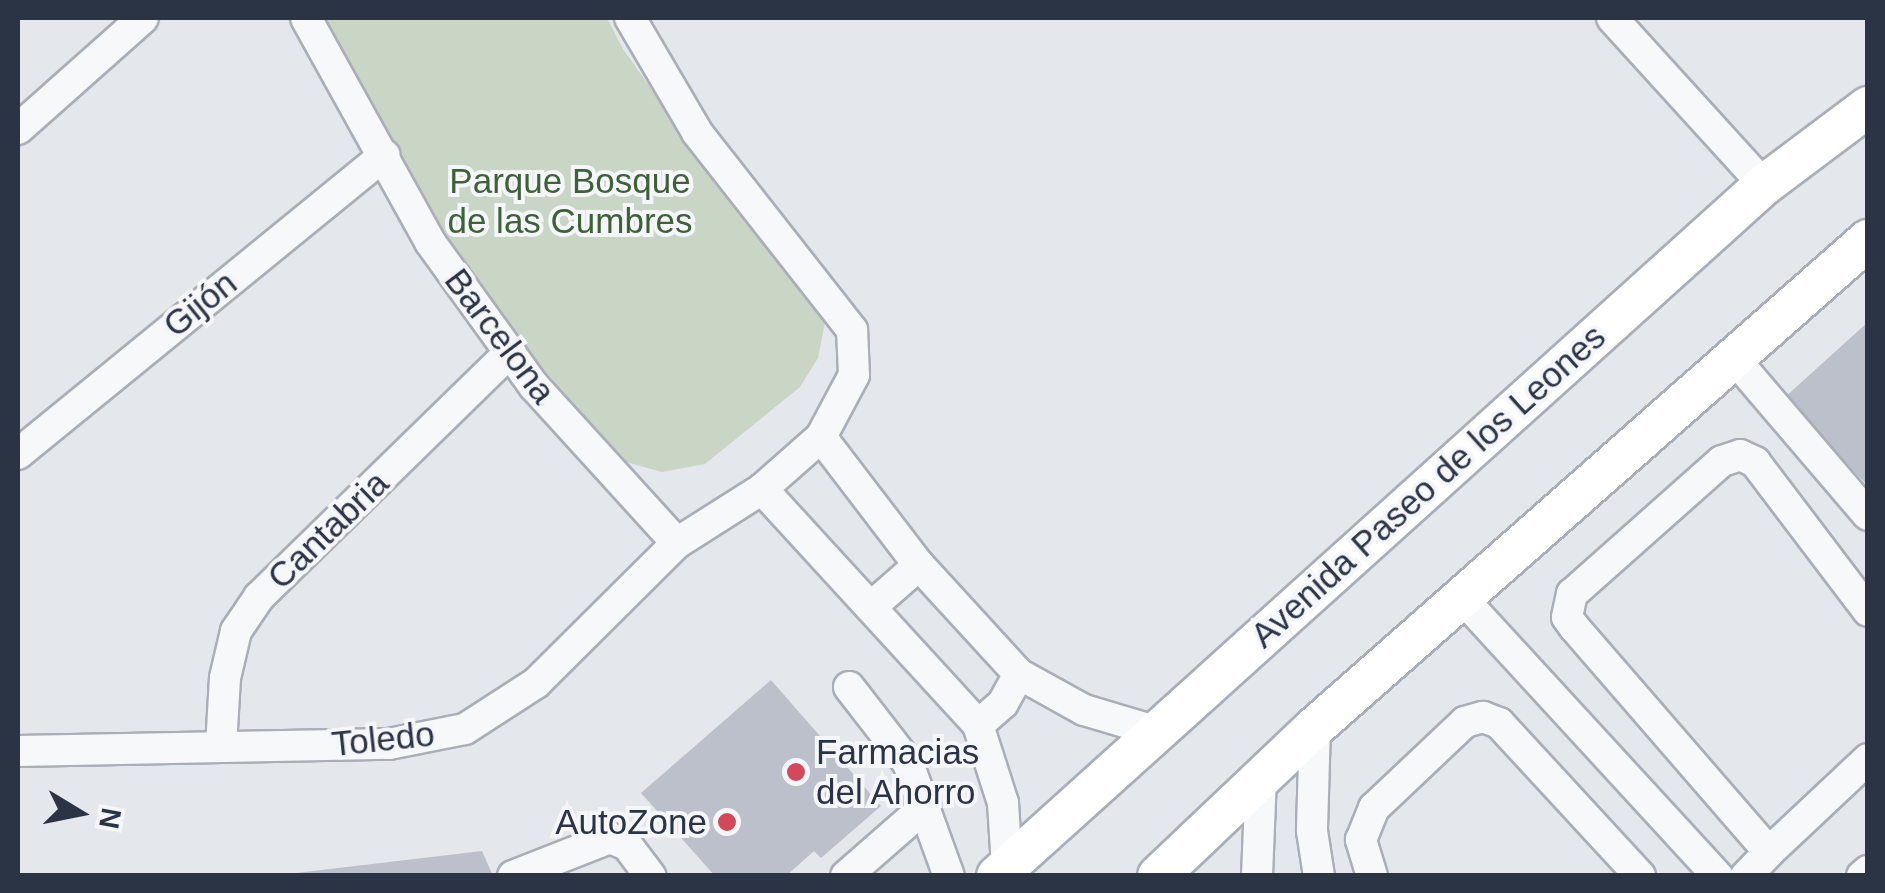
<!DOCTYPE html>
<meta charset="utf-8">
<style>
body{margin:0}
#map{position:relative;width:1885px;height:893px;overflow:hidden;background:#e4e7ec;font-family:Arial,sans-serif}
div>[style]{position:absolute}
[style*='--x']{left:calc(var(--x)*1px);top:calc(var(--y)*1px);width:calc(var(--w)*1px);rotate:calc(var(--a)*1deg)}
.green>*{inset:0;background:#c9d6c5}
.building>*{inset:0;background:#bbc0ca}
.roads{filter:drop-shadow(2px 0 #a9aeb7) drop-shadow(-2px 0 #a9aeb7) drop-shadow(0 2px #a9aeb7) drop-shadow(0 -2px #a9aeb7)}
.minor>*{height:30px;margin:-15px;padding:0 15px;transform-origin:15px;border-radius:15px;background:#f7f8fa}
.major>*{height:40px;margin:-20px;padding:0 20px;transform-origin:20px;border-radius:20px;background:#fff}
.dots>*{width:28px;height:28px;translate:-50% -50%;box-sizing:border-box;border:5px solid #f4f6f9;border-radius:50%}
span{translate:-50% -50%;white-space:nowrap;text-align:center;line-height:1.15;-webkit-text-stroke:8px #f4f6f9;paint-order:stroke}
.park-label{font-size:35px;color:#3f6138}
.street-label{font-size:35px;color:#2b3445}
.poi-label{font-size:35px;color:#2b3445}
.left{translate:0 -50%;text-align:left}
.right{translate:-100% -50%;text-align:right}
.frame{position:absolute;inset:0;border:20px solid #2b3445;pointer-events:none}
.north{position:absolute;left:30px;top:763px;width:100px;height:100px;-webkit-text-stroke:8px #f4f6f9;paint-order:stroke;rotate:100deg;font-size:28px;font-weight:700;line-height:40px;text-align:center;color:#2b3445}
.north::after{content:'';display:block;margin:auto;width:35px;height:45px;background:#2b3445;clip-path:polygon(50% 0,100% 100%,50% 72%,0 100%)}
</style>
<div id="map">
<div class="green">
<div style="clip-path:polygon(322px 18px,607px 18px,623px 49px,729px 198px,818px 293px,825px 322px,818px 358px,800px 387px,705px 464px,662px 472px,626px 462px,463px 279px)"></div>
</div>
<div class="building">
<div style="clip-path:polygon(1868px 322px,1868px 486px,1784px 398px)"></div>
<div style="clip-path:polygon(771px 680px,881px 806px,821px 858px,814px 851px,786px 876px,715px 876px,641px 793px)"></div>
<div style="clip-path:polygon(482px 851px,493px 876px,296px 876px,296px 873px)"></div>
</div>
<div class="roads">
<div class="minor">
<div style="--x:306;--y:18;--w:256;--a:61"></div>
<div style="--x:430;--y:242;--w:178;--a:54.2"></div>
<div style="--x:534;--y:386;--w:212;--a:47.7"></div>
<div style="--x:1612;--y:18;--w:226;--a:47.7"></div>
<div style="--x:18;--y:129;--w:167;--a:-41.6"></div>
<div style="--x:1732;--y:356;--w:209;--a:49.5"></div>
<div style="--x:821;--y:437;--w:161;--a:52.6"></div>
<div style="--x:919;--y:565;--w:148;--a:47.5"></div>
<div style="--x:1019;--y:674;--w:74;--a:29"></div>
<div style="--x:1084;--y:710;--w:74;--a:16.5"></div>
<div style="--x:18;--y:454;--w:473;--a:-39.2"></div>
<div style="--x:762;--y:489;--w:320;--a:47.5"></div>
<div style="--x:978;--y:725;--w:82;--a:72.2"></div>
<div style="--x:1003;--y:803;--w:64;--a:86.4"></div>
<div style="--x:1462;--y:598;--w:378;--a:47.4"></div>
<div style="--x:871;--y:607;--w:64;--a:-41.2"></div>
<div style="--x:849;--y:687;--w:96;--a:52.2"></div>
<div style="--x:908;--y:763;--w:120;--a:70.1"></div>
<div style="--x:978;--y:725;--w:33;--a:-41"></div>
<div style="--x:1003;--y:703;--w:33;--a:-61"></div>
<div style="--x:1315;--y:727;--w:104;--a:91.7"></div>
<div style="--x:1312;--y:831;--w:46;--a:81.2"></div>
<div style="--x:221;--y:747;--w:69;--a:-86.7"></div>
<div style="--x:225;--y:678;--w:48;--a:-76.8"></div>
<div style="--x:236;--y:631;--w:41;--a:-55.9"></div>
<div style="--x:259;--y:597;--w:351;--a:-44.3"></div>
<div style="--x:18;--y:751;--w:371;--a:-1.1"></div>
<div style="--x:389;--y:744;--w:77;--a:-11.2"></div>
<div style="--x:465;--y:729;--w:85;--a:-32.9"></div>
<div style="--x:536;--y:683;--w:199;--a:-44.8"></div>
<div style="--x:677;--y:543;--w:101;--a:-32.4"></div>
<div style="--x:762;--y:489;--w:79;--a:-41.4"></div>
<div style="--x:821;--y:437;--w:70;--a:-62"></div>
<div style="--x:854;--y:375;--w:45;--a:-92.5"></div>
<div style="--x:852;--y:330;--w:251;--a:-128.1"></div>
<div style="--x:697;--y:132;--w:132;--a:-120.4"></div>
<div style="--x:1769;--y:852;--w:136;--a:-43.2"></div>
<div style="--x:513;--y:876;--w:104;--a:-21.4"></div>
<div style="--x:610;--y:838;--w:18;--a:22"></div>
<div style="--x:627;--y:845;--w:39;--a:53"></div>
<div style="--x:846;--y:876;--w:106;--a:-41.2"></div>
<div style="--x:1257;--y:876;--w:99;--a:-87.7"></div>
<div style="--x:1372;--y:876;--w:38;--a:-107"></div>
<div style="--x:1361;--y:840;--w:35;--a:-68"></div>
<div style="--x:1374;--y:808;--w:125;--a:-43.4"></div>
<div style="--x:1465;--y:722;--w:19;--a:-16"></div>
<div style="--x:1483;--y:717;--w:17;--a:21"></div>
<div style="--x:1499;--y:723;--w:208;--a:47.3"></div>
<div style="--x:1746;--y:876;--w:33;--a:-46"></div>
<div style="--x:1769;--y:852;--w:298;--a:-130.9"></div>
<div style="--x:1574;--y:627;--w:12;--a:-125"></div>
<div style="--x:1567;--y:617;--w:24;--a:-78"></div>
<div style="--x:1572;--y:594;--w:200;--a:-41.6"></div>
<div style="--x:1722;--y:461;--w:19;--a:-18"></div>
<div style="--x:1740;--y:455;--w:17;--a:25"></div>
<div style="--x:1755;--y:462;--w:187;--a:52.8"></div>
<div style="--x:1862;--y:876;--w:8;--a:-40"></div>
</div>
<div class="major">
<div style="--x:997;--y:876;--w:1032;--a:-42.02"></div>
<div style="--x:1764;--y:185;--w:130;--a:-36.9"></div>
<div style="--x:1158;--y:876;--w:216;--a:-43.5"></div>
<div style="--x:1315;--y:727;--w:737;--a:-41.37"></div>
</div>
</div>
<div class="dots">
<div style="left:796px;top:772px;background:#d1495b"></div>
<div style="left:727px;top:822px;background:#d1495b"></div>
</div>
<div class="park-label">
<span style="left:570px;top:201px">Parque Bosque<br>de las Cumbres</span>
</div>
<div class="street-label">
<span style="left:200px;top:304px;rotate:-39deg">Gijón</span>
<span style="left:500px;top:336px;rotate:53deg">Barcelona</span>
<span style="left:1428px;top:486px;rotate:-42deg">Avenida Paseo de los Leones</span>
<span style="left:328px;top:530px;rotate:-44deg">Cantabria</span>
<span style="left:383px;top:739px;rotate:-6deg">Toledo</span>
</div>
<div class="poi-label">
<span class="left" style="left:816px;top:772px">Farmacias<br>del Ahorro</span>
<span class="right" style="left:707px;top:822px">AutoZone</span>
</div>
<div class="frame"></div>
<div class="north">N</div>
</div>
